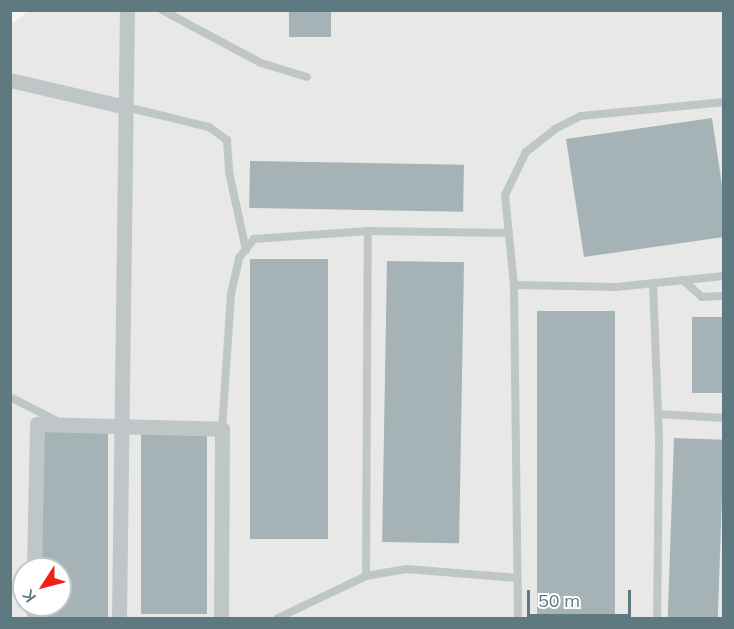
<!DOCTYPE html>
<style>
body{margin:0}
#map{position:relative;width:734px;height:629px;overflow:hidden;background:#f7f6f3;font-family:Mulish,sans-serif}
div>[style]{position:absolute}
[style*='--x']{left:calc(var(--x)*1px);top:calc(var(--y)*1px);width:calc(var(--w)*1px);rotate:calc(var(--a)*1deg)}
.built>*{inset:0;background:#e8e8e7}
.building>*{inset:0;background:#a5b3b6;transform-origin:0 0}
.service>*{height:8px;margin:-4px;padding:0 4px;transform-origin:4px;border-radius:4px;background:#bfc6c8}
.minor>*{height:15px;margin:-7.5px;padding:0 7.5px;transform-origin:7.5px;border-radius:7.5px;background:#bfc6c8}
span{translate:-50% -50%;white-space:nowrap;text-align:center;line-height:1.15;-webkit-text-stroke:6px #fff;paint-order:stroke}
.frame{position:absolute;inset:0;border:12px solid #5f7981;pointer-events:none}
.north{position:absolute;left:12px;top:557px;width:60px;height:60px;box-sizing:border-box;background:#fff;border:2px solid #bfc9cd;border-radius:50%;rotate:234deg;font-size:16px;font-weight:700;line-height:24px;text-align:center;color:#5f7981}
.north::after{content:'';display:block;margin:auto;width:21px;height:27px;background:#f12019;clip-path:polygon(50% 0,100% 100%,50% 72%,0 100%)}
.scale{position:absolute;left:527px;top:590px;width:104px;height:27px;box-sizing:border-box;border:3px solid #5f7981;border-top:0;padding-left:8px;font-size:18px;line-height:21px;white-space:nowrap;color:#5f7981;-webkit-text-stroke:4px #fff;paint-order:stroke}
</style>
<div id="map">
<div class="built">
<div style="clip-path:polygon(evenodd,30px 10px,723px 11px,723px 618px,11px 618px,10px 25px,30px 10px,24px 569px,60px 569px,60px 605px,24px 605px,24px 569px)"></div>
</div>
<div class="building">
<div style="left:289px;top:10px;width:42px;height:27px"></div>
<div style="clip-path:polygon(712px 118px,724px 199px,724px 237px,584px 257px,566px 139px)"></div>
<div style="left:250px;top:161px;width:214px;height:47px;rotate:1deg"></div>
<div style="left:250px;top:259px;width:78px;height:280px"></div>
<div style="left:387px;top:261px;width:77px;height:281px;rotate:1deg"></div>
<div style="left:537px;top:311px;width:78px;height:307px"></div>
<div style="left:692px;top:317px;width:32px;height:76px"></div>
<div style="clip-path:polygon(41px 431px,108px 432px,108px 618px,41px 618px,41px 605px,60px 605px,60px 569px,41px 569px)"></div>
<div style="left:141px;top:432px;width:66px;height:182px"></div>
<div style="left:674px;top:438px;width:50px;height:180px;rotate:2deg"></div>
</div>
<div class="service">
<div style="--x:162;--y:10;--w:112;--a:28.2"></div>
<div style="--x:261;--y:63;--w:48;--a:16.9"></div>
<div style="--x:126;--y:107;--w:85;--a:13.5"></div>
<div style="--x:209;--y:127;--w:22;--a:36"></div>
<div style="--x:227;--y:140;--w:32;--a:86"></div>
<div style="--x:229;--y:172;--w:80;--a:77.7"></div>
<div style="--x:683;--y:280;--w:25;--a:42"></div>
<div style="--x:702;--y:297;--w:22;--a:-3"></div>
<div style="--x:653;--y:283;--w:156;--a:87.8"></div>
<div style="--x:659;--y:439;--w:179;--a:90.6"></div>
<div style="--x:514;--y:285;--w:102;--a:1.1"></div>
<div style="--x:616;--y:287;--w:109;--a:-5.8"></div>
<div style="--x:10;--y:397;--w:53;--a:27.1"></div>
<div style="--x:658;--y:414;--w:66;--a:3.5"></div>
<div style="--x:222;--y:429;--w:135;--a:-86.2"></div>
<div style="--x:231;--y:294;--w:37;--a:-77"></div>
<div style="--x:239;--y:258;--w:24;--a:-52"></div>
<div style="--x:254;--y:239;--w:114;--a:-4"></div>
<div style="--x:368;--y:231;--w:141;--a:0.8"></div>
<div style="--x:366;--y:576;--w:345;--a:-89.7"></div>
<div style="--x:278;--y:618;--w:98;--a:-25.5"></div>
<div style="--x:366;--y:576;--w:41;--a:-9.9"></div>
<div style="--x:406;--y:569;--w:111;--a:4.6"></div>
<div style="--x:518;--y:618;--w:333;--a:-90.7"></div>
<div style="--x:514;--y:285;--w:90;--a:-95.7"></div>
<div style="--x:505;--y:195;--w:48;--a:-64"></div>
<div style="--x:526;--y:152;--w:37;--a:-38"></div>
<div style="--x:555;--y:129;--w:29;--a:-27"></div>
<div style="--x:581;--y:116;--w:144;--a:-5.6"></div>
</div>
<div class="minor">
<div style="--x:10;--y:80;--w:119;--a:13.1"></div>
<div style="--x:34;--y:569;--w:145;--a:-88.8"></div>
<div style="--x:37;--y:424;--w:185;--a:1.5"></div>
<div style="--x:222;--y:429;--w:189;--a:90.3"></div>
<div style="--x:34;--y:605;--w:13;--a:90"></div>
<div style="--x:119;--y:618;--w:608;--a:-89.25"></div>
</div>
<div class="frame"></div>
<div class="north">K</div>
<div class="scale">50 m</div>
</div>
